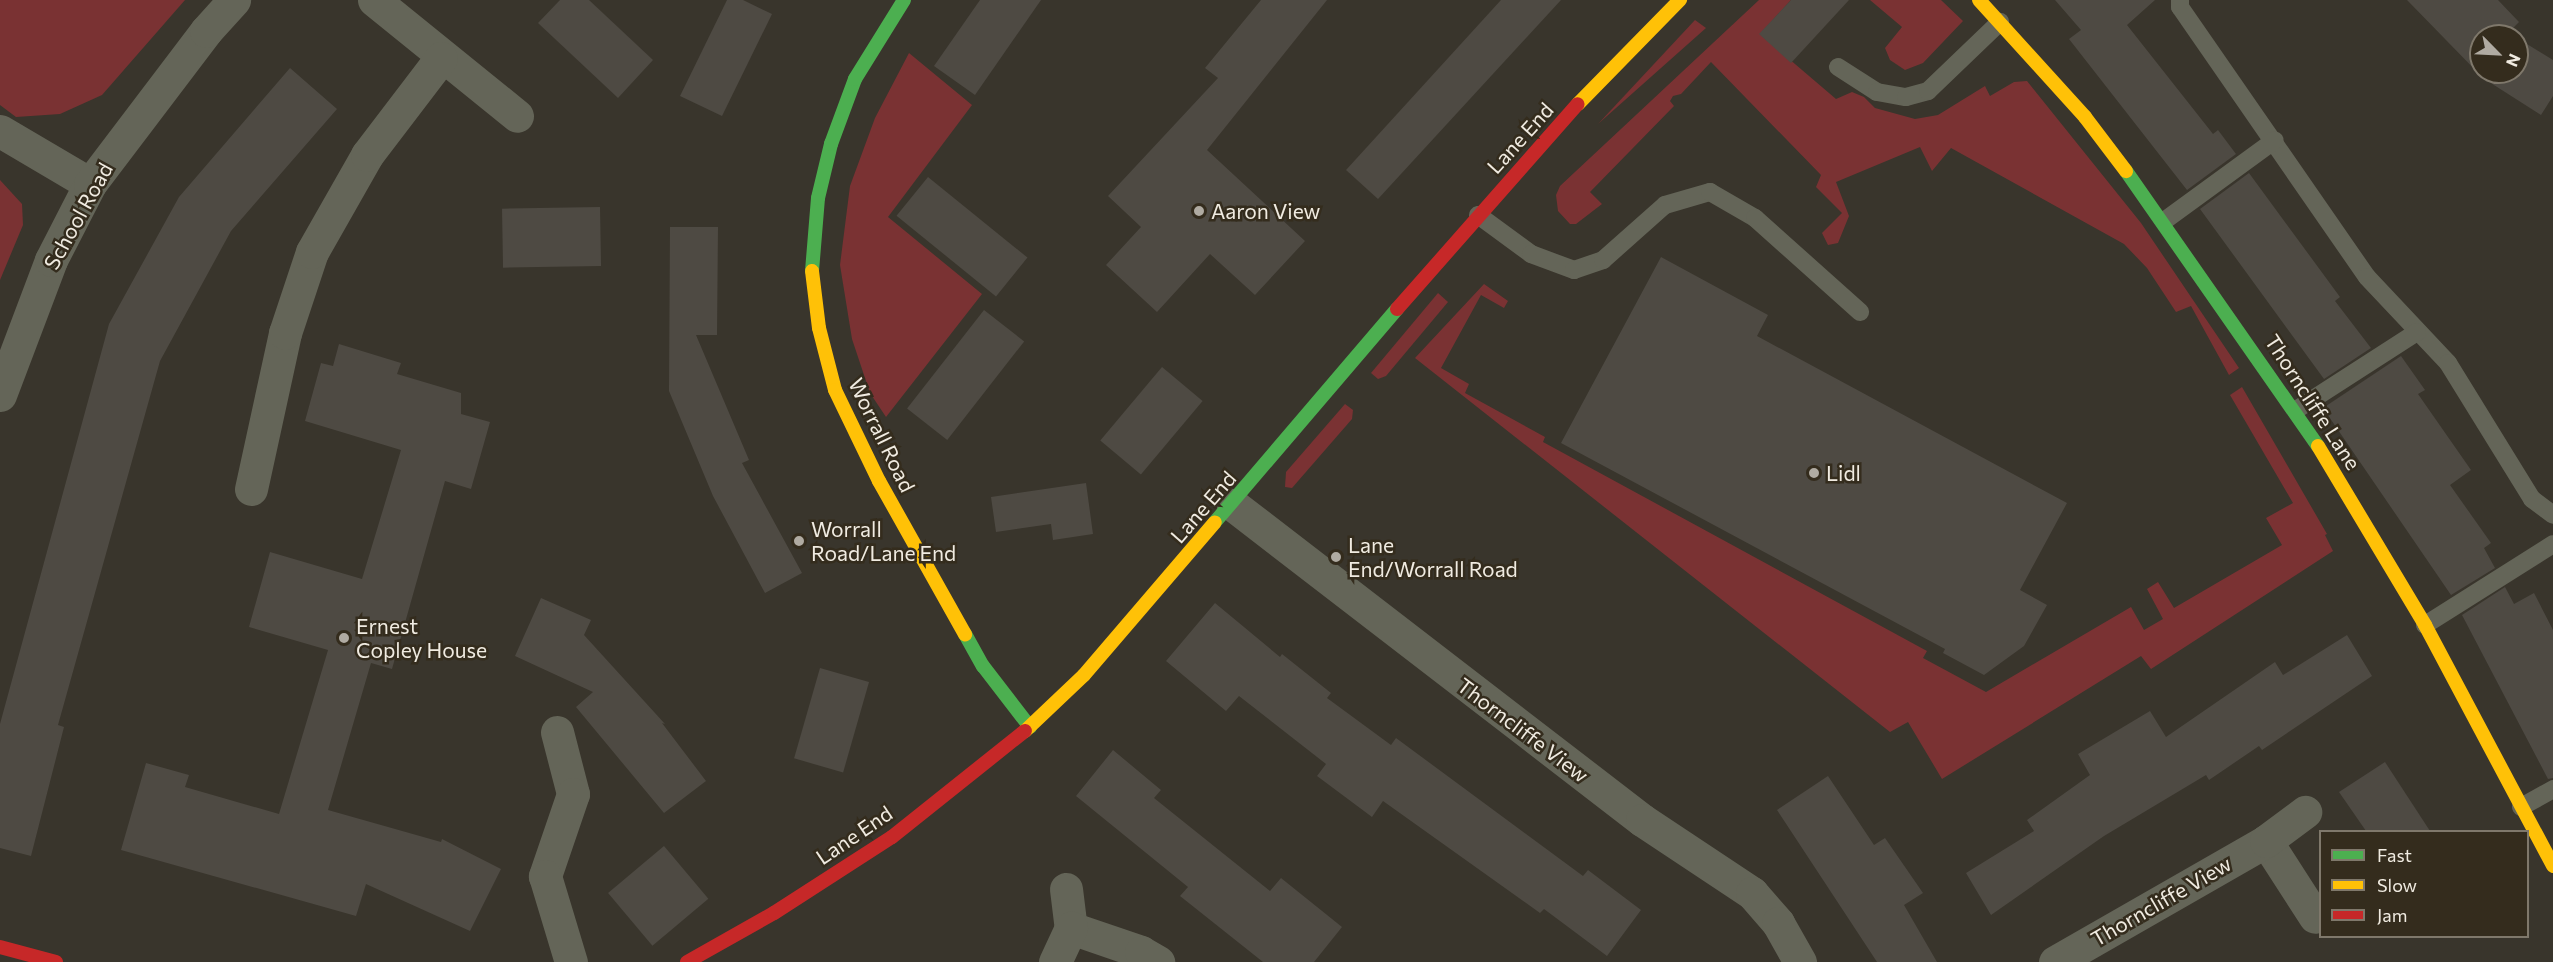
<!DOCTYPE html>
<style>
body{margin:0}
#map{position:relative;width:2553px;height:962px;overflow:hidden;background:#39352c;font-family:Commissioner,sans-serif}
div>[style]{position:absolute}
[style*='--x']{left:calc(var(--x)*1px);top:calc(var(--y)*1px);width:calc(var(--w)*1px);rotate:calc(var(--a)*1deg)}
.green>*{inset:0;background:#7a3233}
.building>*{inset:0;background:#4e4a43;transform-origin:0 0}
.lane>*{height:18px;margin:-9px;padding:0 9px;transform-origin:9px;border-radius:9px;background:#646558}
.street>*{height:33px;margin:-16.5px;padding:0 16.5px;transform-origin:16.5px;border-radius:16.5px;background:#646558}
.fast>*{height:14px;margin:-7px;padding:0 7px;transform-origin:7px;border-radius:7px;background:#4caf50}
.slow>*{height:14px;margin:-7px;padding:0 7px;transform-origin:7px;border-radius:7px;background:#ffc107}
.jam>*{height:14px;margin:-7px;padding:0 7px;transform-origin:7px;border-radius:7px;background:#c62828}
.dots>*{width:16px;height:16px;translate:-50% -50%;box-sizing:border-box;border:3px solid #342c1d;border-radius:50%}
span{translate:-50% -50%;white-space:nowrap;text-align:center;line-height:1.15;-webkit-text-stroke:5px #342c1d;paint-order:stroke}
.street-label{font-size:21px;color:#f0ebe1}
.poi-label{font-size:21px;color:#f0ebe1}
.left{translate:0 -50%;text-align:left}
.legend{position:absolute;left:2319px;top:830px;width:210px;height:108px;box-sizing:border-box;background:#342c1d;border:2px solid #7f786b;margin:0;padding:8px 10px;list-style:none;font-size:18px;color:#f0ebe1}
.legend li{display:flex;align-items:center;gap:12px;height:30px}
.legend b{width:30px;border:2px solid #7f786b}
.north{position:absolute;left:2469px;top:24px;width:60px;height:60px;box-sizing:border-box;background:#342c1d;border:2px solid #7f786b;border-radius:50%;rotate:114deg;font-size:16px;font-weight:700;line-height:24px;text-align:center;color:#f0ebe1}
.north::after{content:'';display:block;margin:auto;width:21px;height:27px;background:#b0aba2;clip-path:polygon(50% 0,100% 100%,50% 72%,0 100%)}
</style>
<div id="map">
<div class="green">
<div style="clip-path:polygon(0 0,185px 0,102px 95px,60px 114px,16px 117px,0 105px)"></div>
<div style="clip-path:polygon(1759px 0,1791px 0,1760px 34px,1836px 99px,1852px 92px,1864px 97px,1875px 108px,1915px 119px,1938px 115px,1985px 86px,1990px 96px,2014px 82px,2027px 81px,2141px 223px,2239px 368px,2229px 375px,2191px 306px,2176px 312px,2147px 268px,2124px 244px,1951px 148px,1932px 171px,1920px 147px,1836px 182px,1849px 216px,1838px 243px,1828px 245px,1822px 233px,1842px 213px,1816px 187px,1821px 175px,1711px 62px,1681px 94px,1673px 96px,1670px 101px,1674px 106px,1590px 192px,1602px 204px,1576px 224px,1570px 224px,1558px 211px,1556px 195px,1560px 186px)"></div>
<div style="clip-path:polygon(1870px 0,1941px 0,1963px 21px,1923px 63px,1905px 70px,1890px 60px,1885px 48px,1902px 27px)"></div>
<div style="clip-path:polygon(1695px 20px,1706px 28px,1598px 124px)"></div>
<div style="clip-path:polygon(909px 53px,972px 105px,888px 217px,982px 294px,886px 417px,870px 393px,852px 339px,840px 265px,850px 186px,875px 118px)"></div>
<div style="clip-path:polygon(0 180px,22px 204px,23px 225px,0 280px)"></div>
<div style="clip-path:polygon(1484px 284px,1508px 301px,1504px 308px,1481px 295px,1441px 368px,1469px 384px,1465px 393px,1545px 437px,1543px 442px,1927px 651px,1923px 658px,1986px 692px,2131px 607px,2144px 630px,2163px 619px,2147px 589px,2158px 582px,2174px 608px,2282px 545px,2266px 518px,2293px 503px,2230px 395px,2242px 387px,2327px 534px,2325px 535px,2333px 551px,2151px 669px,2141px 656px,1942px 779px,1908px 722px,1890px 732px,1415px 358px)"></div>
<div style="clip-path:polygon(1438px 293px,1448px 302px,1386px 376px,1378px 379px,1371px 373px)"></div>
<div style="clip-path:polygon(1345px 404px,1353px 410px,1352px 419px,1292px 488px,1285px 487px,1286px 472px)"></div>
</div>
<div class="building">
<div style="clip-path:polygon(560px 0,589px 0,653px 60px,618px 98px,538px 23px)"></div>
<div style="clip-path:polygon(727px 0,743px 0,772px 14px,722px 116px,680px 96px)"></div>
<div style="clip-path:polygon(980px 0,1041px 0,975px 95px,934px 66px)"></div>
<div style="clip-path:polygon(1261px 0,1327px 0,1207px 150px,1305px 241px,1255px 295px,1210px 254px,1157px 312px,1106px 265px,1141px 227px,1108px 196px,1218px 78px,1205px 68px)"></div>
<div style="clip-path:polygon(1501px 0,1561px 0,1378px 199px,1346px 170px)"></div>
<div style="clip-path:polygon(1791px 0,1849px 0,1791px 63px,1759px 34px)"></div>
<div style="clip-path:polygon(2055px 0,2155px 0,2127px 25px,2213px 134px,2218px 130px,2236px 154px,2187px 190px,2069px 39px,2081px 30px)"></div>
<div style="clip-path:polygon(2407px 0,2498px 0,2519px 22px,2509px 32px,2515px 36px,2481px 36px,2481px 72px,2517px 72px,2517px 38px,2553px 60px,2553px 96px,2541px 115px,2483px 78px)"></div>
<div style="clip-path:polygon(290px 68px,337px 109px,231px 231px,160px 361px,58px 725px,64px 727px,31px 856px,0 848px,0 724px,109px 324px,179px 197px)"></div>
<div style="clip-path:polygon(2249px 173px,2340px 297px,2335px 301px,2371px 348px,2324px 379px,2200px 209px)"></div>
<div style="left:928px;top:177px;width:128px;height:50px;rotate:39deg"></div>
<div style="left:600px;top:207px;width:59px;height:98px;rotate:89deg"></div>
<div style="clip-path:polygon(670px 227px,718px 227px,717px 335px,696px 335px,749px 460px,742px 463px,802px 573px,765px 593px,713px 496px,669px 391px)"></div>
<div style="clip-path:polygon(1661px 257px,1768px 315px,1757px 336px,2067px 503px,2020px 590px,2047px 605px,2024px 646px,1984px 675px,1943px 653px,1945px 649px,1561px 443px)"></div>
<div style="left:984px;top:310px;width:51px;height:125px;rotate:38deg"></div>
<div style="clip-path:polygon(339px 344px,401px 363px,397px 374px,461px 393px,461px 414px,490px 422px,471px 489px,445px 481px,392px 669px,371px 663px,328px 810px,441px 842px,442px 839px,501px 869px,470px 931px,366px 884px,356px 916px,121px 850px,146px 763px,189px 775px,185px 787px,279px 814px,328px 650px,249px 627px,270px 552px,362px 579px,401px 450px,305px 421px,321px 363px,333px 366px)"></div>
<div style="clip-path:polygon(2401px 356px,2425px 390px,2418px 394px,2471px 470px,2450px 485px,2491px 543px,2484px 548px,2495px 568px,2451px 595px,2323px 408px)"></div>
<div style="left:1162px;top:367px;width:53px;height:96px;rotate:40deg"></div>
<div style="clip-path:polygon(1086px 483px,1093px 534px,1053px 540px,1051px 524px,996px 532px,991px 497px)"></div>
<div style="clip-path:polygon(2505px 587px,2514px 604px,2534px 593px,2553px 630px,2553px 778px,2548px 779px,2462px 615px)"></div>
<div style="clip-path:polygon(541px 598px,591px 620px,584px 635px,665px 724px,662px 723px,706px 781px,664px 813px,576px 707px,593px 692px,515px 656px)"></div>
<div style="clip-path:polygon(1215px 603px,1280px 657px,1282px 654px,1331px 693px,1327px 698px,1391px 745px,1396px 738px,1583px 876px,1588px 870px,1641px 910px,1607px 956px,1544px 909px,1540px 913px,1383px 801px,1372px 817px,1317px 776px,1326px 764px,1239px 696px,1226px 711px,1166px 661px)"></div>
<div style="clip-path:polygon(2347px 635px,2372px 676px,2262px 750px,2259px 746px,2209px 780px,2206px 775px,2104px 836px,1991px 915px,1966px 873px,2034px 831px,2027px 820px,2090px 775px,2078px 754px,2150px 711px,2166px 737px,2275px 662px,2283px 675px)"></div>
<div style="left:820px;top:668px;width:51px;height:94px;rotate:16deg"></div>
<div style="clip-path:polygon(1113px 750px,1161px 790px,1154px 798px,1270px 891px,1281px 878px,1342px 927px,1314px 962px,1263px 962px,1180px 896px,1188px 887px,1076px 796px)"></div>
<div style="clip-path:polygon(2385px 762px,2430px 831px,2366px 831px,2339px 792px)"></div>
<div style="clip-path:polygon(1828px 776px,1874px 845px,1885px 838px,1923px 893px,1904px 905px,1937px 962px,1877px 962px,1777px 810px)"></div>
<div style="left:664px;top:846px;width:69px;height:73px;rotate:50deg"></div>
</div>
<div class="lane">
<div style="--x:2180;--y:0;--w:7;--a:90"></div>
<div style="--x:2180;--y:7;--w:328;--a:55.3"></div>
<div style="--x:2367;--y:277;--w:118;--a:46.7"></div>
<div style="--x:2448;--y:363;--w:160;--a:58.3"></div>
<div style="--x:2532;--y:499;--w:26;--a:37"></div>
<div style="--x:1838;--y:67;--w:46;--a:32.7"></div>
<div style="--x:1877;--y:92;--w:29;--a:10"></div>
<div style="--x:1906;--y:97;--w:23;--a:-15"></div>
<div style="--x:1928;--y:91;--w:100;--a:-43.8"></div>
<div style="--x:1478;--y:215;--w:66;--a:36.3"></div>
<div style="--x:1531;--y:254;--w:46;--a:20.4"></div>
<div style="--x:1574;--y:270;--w:31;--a:-19"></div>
<div style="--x:1603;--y:260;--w:83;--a:-41.6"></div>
<div style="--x:1665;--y:205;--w:47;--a:-16.1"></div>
<div style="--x:1710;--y:192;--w:52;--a:30"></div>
<div style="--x:1755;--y:218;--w:141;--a:41.8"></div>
<div style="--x:2164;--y:221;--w:137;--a:-36.1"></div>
<div style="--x:2296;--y:410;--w:144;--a:-32.8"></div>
<div style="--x:2425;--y:625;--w:151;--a:-32.3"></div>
<div style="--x:2521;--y:807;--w:37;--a:-29"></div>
</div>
<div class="street">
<div style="--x:374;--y:0;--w:184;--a:39"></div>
<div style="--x:0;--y:131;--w:104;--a:30.5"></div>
<div style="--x:0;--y:395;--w:144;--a:-69.3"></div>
<div style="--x:51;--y:260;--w:85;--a:-62.8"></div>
<div style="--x:90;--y:184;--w:192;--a:-52.8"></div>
<div style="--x:206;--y:31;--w:42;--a:-47.9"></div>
<div style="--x:251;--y:489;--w:160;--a:-77.7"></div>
<div style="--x:285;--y:333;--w:85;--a:-71.6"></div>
<div style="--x:312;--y:252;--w:112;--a:-60.4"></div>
<div style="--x:367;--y:155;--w:122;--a:-52.7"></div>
<div style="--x:1233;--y:505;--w:516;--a:37.6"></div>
<div style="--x:1642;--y:820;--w:132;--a:33.6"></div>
<div style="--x:1752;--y:893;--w:40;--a:49"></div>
<div style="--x:1778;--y:923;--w:45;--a:60.6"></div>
<div style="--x:557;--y:732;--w:64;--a:75.5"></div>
<div style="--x:573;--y:794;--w:87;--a:108.9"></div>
<div style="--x:545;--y:876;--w:90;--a:73.2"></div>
<div style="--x:2266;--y:841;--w:90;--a:57.2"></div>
<div style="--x:1066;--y:889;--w:39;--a:83"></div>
<div style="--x:1071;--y:928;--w:74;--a:18.9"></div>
<div style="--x:1141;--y:952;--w:20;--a:30"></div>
<div style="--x:1055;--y:962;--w:38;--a:-65"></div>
<div style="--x:2055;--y:962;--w:243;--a:-29.8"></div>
<div style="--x:2266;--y:841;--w:49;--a:-36.6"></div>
</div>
<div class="fast">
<div style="--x:2126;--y:171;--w:335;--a:55.1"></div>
<div style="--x:812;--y:271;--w:73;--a:-85.3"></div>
<div style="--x:818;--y:198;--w:56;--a:-76.5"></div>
<div style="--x:831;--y:144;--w:69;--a:-69.7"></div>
<div style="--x:855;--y:79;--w:93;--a:-58.2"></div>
<div style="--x:1215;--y:522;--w:280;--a:-49.5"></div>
<div style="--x:965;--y:634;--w:37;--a:61"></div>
<div style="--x:983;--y:666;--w:77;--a:52.4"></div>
</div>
<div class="slow">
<div style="--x:1979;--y:0;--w:158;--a:47.8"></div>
<div style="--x:2085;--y:117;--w:68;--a:52.8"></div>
<div style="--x:1578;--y:104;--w:146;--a:-45.6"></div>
<div style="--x:812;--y:271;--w:57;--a:83"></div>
<div style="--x:819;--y:328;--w:64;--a:75.5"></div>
<div style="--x:835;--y:390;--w:101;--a:64.2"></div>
<div style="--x:879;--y:481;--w:176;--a:60.7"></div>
<div style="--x:2318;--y:446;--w:209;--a:59.1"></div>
<div style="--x:2425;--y:625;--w:273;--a:62"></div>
<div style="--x:1025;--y:731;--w:81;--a:-43.5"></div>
<div style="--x:1084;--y:675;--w:201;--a:-49.4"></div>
</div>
<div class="jam">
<div style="--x:1397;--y:309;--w:273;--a:-48.6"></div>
<div style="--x:0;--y:947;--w:58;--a:15"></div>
<div style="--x:687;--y:962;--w:100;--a:-29.4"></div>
<div style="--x:774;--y:913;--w:140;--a:-32.8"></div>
<div style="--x:892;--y:837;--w:170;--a:-38.6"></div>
</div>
<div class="dots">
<div style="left:1199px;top:211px;background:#b0aba2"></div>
<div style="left:1814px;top:473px;background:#b0aba2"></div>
<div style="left:799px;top:541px;background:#b0aba2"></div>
<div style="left:1336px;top:557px;background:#b0aba2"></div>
<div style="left:344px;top:638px;background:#b0aba2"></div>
</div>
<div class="street-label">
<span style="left:1520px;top:138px;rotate:-48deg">Lane End</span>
<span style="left:78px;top:216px;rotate:-61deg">School Road</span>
<span style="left:2313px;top:402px;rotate:57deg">Thorncliffe Lane</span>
<span style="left:882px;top:435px;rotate:64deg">Worrall Road</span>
<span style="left:1203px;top:507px;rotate:-49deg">Lane End</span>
<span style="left:1523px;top:730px;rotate:37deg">Thorncliffe View</span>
<span style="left:854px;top:835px;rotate:-34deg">Lane End</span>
<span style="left:2161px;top:901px;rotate:-30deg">Thorncliffe View</span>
</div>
<div class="poi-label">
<span class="left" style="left:1211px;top:211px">Aaron View</span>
<span class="left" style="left:1826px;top:473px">Lidl</span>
<span class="left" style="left:811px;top:541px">Worrall<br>Road/Lane End</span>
<span class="left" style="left:1348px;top:557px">Lane<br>End/Worrall Road</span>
<span class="left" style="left:356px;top:638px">Ernest<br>Copley House</span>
</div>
<ul class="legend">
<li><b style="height:8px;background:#4caf50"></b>Fast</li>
<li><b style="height:8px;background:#ffc107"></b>Slow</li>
<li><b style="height:8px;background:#c62828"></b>Jam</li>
</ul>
<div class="north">N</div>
</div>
